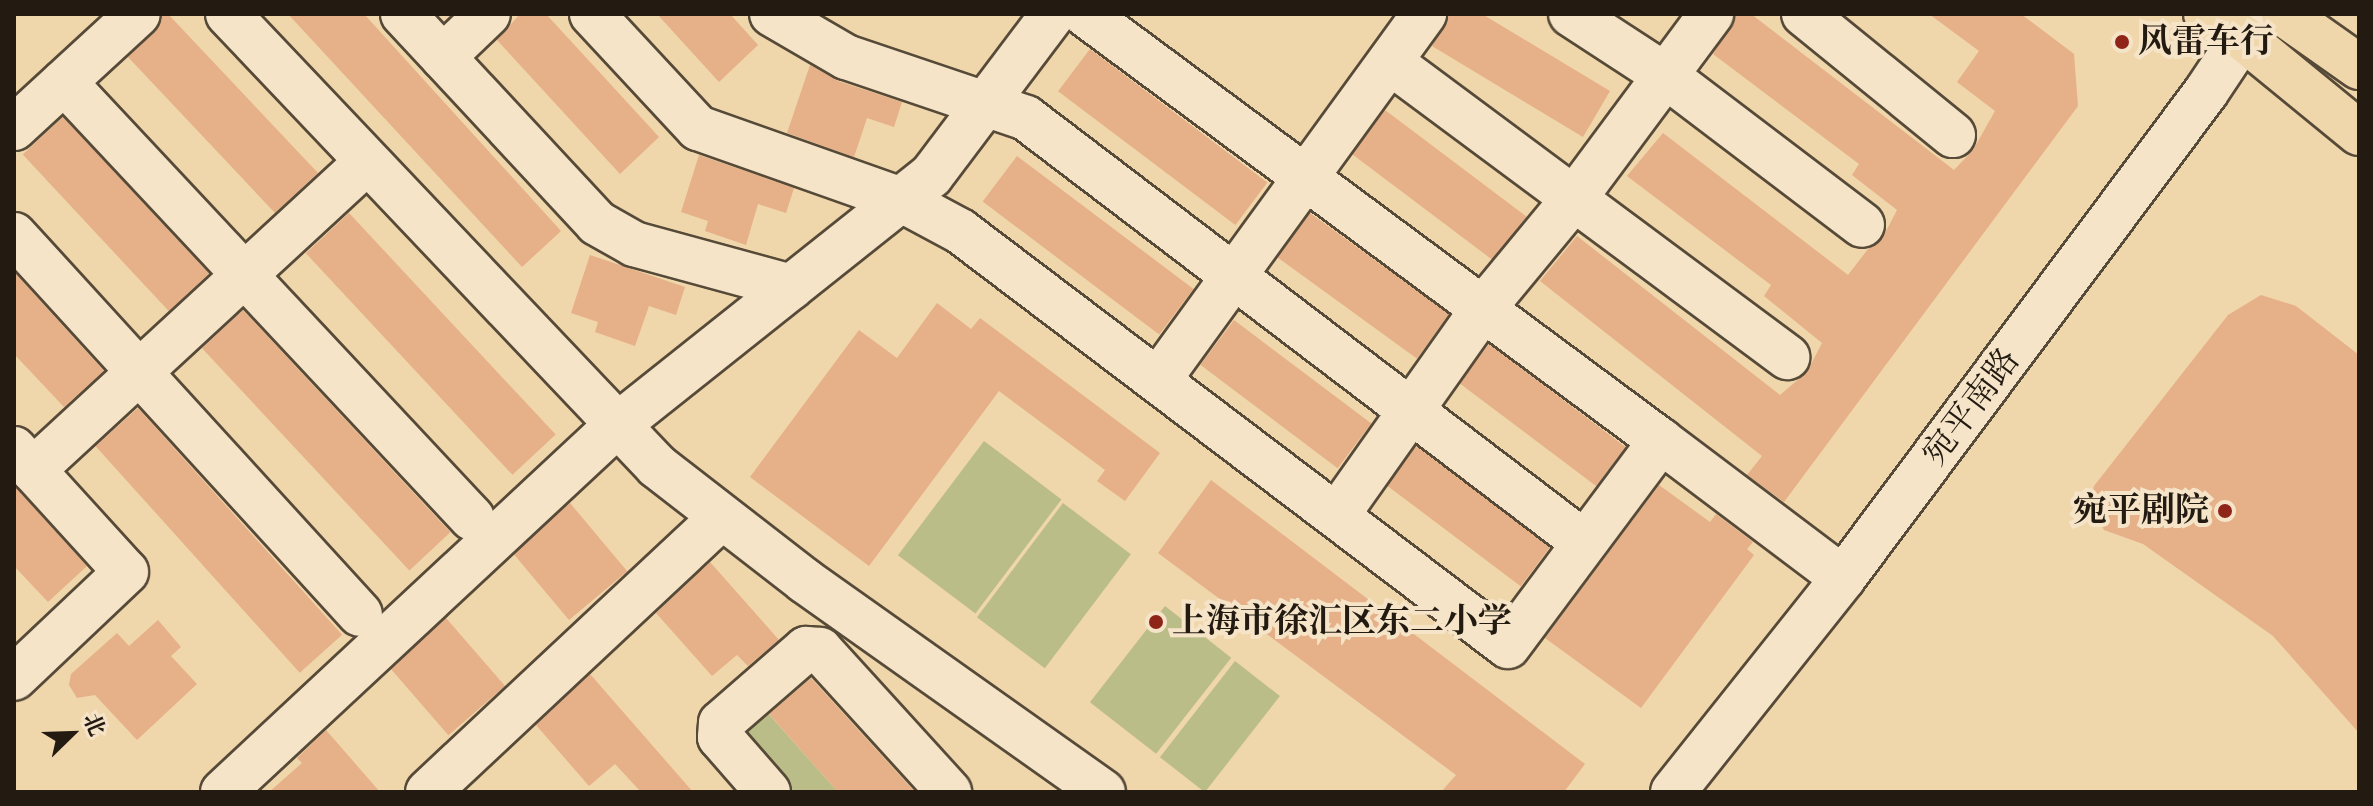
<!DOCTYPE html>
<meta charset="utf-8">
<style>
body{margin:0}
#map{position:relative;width:2373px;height:806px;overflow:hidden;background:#f0d6ab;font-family:Cardo,"Noto Serif SC",serif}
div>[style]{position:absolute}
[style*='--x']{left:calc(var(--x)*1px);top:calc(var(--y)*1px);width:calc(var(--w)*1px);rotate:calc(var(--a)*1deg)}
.green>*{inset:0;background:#bbbd88;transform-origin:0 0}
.building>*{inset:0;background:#e6b088;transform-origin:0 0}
.roads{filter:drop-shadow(2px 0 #564a38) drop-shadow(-2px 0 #564a38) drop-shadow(0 2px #564a38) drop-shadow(0 -2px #564a38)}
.minor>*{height:44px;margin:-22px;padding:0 22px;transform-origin:22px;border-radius:22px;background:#f5e4c8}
.secondary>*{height:44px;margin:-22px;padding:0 22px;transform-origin:22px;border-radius:22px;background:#f5e4c8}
.primary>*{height:44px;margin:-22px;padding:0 22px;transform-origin:22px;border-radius:22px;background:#f0d6ab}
.trunk>*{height:44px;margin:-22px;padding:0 22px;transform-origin:22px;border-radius:22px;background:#f0d6ab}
.dots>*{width:22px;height:22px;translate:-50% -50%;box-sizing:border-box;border:4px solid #f5e4c8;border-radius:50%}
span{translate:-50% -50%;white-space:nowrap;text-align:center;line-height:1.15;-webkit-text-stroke:8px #f5e4c8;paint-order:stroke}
.poi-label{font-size:34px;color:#231b12;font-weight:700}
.left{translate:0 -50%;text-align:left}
.right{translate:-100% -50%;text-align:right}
.street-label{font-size:34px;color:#231b12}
.frame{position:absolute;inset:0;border:16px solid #231b12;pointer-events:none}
.north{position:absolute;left:32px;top:694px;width:80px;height:80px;-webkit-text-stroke:6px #f5e4c8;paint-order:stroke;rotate:67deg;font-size:22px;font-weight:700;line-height:32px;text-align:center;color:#231b12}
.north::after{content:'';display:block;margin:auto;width:28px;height:36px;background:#231b12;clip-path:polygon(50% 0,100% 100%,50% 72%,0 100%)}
</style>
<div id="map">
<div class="green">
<div style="left:984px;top:441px;width:97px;height:143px;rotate:37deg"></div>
<div style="left:1063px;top:503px;width:85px;height:143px;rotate:37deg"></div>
<div style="left:1165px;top:606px;width:84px;height:122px;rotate:38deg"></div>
<div style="left:1235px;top:661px;width:57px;height:122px;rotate:38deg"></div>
<div style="clip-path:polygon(766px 711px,838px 792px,789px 792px,739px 735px)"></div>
</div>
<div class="building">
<div style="clip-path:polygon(162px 14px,168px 14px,318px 173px,275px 213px,128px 57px,155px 32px)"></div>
<div style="clip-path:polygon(288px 14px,364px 14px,561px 231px,522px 267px)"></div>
<div style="clip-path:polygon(520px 14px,546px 14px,659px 137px,620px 174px,497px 40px)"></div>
<div style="clip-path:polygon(657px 14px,730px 14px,758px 45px,719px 82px)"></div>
<div style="clip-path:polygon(1449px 14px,1482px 14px,1610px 91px,1583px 137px,1432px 46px)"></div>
<div style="clip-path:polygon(1736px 14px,1751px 14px,1954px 170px,1973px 150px,1995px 111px,1957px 82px,1979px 51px,1929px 14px,2021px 14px,2074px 54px,2078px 106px,1784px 502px,1747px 475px,1762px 456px,1540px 281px,1577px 236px,1780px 395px,1807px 372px,1822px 343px,1764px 296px,1771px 285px,1627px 176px,1663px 133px,1848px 275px,1868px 249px,1882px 239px,1897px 210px,1852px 175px,1859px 164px,1713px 54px)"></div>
<div style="left:1090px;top:49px;width:222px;height:53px;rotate:37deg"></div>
<div style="clip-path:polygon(810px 65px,838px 81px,902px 102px,894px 127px,867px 118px,854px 157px,787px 133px)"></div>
<div style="left:1385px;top:110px;width:177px;height:55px;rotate:37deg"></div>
<div style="left:63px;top:117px;width:214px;height:55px;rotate:47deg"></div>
<div style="clip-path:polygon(699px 155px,794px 188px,786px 213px,758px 204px,746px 245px,705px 231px,708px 221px,681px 212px)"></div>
<div style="left:1017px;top:156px;width:221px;height:57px;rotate:37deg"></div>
<div style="left:349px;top:213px;width:303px;height:59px;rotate:47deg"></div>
<div style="left:1310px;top:213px;width:172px;height:55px;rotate:36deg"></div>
<div style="clip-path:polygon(590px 255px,685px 287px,676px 315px,649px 306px,635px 346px,595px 332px,598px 322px,571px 313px)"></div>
<div style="clip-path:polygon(14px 272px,104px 371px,64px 407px,14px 354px)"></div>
<div style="clip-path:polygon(2261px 295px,2296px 306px,2359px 355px,2359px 733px,2273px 636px,2143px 544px,2104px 530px,2090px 503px,2094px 486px,2228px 315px)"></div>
<div style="clip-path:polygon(937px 303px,971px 329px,980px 318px,1160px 453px,1125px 501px,1097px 481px,1105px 470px,999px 391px,869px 566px,750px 477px,859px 330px,897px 358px)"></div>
<div style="left:243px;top:310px;width:304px;height:56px;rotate:47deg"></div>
<div style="left:1234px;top:320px;width:172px;height:56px;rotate:37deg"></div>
<div style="left:1489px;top:344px;width:171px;height:49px;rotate:37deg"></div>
<div style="left:138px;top:408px;width:305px;height:57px;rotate:48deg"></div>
<div style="left:1416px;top:446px;width:168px;height:49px;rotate:37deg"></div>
<div style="clip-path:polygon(1211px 480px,1585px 764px,1564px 792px,1441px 792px,1456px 775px,1158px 553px)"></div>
<div style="clip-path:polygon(1659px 485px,1710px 522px,1716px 514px,1753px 542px,1747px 549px,1754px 555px,1641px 708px,1545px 638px)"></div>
<div style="clip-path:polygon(14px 486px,87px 566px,48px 602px,14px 566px)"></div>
<div style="left:570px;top:503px;width:89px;height:76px;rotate:50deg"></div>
<div style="clip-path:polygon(710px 562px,779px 640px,748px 666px,737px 655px,712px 676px,656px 613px)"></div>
<div style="left:446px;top:618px;width:90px;height:75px;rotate:49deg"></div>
<div style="clip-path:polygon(158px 620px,181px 647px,171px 656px,197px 684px,137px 740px,95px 695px,77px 698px,69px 685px,71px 674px,117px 633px,129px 646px)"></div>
<div style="clip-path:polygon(590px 674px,693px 792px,641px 792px,615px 764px,589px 786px,536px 725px)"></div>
<div style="clip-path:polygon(811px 678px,915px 792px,838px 792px,769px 714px)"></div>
<div style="clip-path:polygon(326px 730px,380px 792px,269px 792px,302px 763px,297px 758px)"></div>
</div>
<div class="roads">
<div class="minor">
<div style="--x:228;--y:14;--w:623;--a:46.5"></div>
<div style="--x:657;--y:466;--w:187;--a:37.8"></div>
<div style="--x:805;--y:581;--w:365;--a:35.3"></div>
<div style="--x:403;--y:14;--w:285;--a:47.1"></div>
<div style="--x:597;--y:223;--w:43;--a:29.6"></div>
<div style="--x:634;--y:244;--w:163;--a:15.3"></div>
<div style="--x:592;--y:14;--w:156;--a:47.1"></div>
<div style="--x:698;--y:128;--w:219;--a:19.5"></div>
<div style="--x:904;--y:201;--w:64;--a:28.2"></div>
<div style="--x:960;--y:231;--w:687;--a:37.14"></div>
<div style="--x:1508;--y:646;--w:256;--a:-53.3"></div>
<div style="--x:1661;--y:441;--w:717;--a:-143.45"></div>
<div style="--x:772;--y:14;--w:86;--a:30.2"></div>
<div style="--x:846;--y:57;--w:190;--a:18.7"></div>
<div style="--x:1026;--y:118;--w:699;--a:37.26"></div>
<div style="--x:1571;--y:14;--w:113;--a:33.1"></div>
<div style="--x:1666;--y:76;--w:246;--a:37.2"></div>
<div style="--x:1804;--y:14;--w:192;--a:39.1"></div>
<div style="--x:443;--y:57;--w:62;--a:-43.7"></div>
<div style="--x:1390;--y:62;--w:495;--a:36.6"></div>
<div style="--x:64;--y:82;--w:597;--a:46.9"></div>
<div style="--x:14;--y:128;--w:168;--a:-42.6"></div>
<div style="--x:14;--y:235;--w:513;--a:47.61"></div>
<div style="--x:1159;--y:379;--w:451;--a:-54"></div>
<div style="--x:1661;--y:441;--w:228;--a:37"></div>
<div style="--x:14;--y:449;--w:166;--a:47.7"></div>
<div style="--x:126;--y:572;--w:154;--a:136.6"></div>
<div style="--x:33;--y:470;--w:454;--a:-42.7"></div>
<div style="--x:1337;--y:515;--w:256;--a:-54.7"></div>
<div style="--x:1485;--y:306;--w:143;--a:-50.4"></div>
<div style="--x:1576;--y:196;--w:227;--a:-53.4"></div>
<div style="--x:223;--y:792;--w:536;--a:-42.96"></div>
<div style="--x:615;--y:427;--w:404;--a:-38.5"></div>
<div style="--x:931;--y:176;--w:203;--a:-53"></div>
<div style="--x:428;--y:792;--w:401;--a:-43.1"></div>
<div style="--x:768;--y:792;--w:73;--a:-131.1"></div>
<div style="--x:720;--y:737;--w:14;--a:-86"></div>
<div style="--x:721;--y:723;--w:113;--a:-41"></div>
<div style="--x:806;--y:649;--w:14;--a:4"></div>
<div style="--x:820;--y:650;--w:192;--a:47.7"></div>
</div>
<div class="secondary">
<div style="--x:1673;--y:792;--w:273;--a:-51.5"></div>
<div style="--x:1843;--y:578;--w:607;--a:-53.24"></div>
<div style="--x:2206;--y:92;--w:94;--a:-56.3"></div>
</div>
<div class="primary">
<div style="--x:2206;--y:14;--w:44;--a:33"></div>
<div style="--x:2243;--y:38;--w:150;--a:39.3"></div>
</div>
<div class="trunk">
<div style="--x:2284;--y:14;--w:92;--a:35.2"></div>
</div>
</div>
<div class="dots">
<div style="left:2122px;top:42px;background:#8f2418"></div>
<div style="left:2225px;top:511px;background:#8f2418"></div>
<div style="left:1156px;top:622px;background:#8f2418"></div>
</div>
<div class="poi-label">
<span class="left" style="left:2138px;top:42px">风雷车行</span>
<span class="right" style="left:2209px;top:511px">宛平剧院</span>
<span class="left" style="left:1172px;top:622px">上海市徐汇区东二小学</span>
</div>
<div class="street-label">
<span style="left:1971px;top:407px;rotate:-53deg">宛平南路</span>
</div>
<div class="frame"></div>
<div class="north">北</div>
</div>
